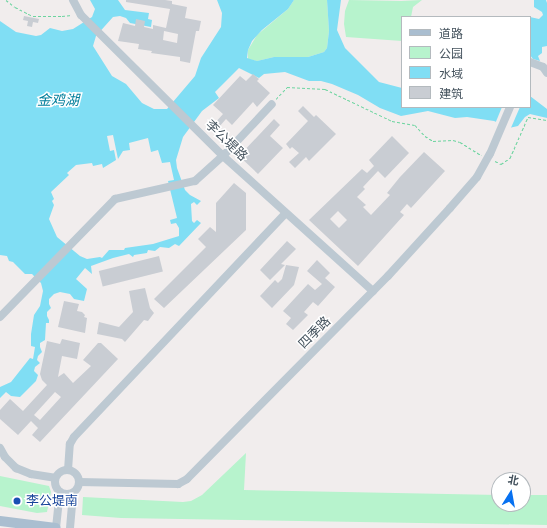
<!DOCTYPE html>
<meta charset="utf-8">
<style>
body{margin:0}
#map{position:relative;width:547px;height:528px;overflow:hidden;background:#f1eded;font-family:"Fira Sans Condensed","Noto Sans SC",sans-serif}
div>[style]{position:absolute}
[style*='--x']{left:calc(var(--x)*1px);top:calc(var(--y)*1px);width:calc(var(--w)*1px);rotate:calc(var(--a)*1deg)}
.green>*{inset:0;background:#b7f3cd}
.water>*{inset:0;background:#80def4}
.pier>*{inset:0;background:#f1eded}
.building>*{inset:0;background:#c9cdd3;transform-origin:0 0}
.path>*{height:1px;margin-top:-0.5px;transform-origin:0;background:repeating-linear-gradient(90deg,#6cd49f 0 3px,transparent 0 5px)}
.minor>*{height:8px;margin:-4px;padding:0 4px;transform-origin:4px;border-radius:4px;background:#bdc9d2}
.minor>.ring{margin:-4px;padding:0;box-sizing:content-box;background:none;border:8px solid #bdc9d2;border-radius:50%}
.major>*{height:10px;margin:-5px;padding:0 5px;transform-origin:5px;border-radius:5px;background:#aabed0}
.dots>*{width:11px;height:11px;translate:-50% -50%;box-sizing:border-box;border:2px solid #fff;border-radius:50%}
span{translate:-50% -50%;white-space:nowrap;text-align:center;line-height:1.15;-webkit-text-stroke:3px #fff;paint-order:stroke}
.street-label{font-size:13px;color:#44525d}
.transit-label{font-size:13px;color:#164399}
.left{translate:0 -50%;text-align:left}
.water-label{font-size:14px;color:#037f9c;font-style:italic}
.legend{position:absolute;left:401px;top:16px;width:130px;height:92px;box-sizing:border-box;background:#fff;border:1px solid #b4babe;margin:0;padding:5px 7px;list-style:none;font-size:12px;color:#44525d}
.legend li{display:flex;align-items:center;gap:8px;height:20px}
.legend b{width:20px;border:1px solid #b4babe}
.north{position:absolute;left:491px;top:472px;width:40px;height:40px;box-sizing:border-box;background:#fff;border:1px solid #b4babe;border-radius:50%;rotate:11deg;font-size:11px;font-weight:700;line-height:16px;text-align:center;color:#44525d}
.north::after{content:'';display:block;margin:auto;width:14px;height:18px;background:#0771f1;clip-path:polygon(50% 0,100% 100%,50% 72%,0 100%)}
</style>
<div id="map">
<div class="green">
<div style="clip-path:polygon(294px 0,327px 0,329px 31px,327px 48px,324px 52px,308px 57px,274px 57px,257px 61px,248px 59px,248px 50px,257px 35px,288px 9px)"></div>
<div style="clip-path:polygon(349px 0,401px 1px,422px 0,413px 7px,411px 17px,402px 17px,402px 41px,346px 37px,344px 24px,345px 11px)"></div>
<div style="clip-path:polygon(246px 453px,244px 490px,499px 495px,499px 504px,523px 504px,523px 495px,547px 495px,547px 525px,121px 518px,82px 515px,83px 497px,183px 502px,191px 501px,202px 495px)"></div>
<div style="clip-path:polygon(0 476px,49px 486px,51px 492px,47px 512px,37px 513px,0 506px)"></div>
</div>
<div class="water">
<div style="clip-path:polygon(evenodd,90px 0,118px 0,125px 10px,149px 13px,148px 19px,152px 20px,151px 27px,130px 23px,126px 18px,120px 16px,113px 17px,96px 36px,93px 46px,112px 76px,126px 84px,142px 103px,154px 109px,167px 109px,195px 76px,201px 58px,221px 27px,222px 13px,217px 0,294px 0,288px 9px,262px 30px,252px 41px,248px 50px,247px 58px,257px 61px,274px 57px,308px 57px,324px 52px,327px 48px,329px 31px,327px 0,341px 0,337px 30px,345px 48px,379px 82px,402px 88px,402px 107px,530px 107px,530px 96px,547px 109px,547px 118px,530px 114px,525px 117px,518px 126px,509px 128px,494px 121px,467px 117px,455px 118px,428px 111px,401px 116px,380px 108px,358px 95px,332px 84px,321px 81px,309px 81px,285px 72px,264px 74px,259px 78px,239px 68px,215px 92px,219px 98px,202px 111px,183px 137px,176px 160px,177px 168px,185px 190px,190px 195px,201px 201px,197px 205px,194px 202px,191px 204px,192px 221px,194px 223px,197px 220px,201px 223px,179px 246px,175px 244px,169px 248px,160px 247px,155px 251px,148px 250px,147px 253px,134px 255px,133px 257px,129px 254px,113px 258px,91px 266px,92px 274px,85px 268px,76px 279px,87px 289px,84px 301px,74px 299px,70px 294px,60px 292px,54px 294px,49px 299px,49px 304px,51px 308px,47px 312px,47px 316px,49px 320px,49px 323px,46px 323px,45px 340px,40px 343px,40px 347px,42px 352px,38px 356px,37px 360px,40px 363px,35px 367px,34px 371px,38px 375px,36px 381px,20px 397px,11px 396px,6px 392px,0 398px,0 387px,11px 382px,30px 358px,33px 359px,35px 347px,31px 346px,31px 334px,34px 315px,40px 306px,43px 291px,41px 283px,32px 274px,25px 274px,13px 262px,9px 261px,7px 256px,0 255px,0 21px,16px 32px,36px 36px,41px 35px,50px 28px,62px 31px,73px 29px,92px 17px,95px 9px,90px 0,113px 135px,118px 159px,123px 151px,130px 150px,129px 143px,148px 138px,151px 152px,158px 150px,162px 163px,170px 162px,174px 180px,168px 181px,177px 218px,170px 220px,171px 224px,176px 223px,179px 228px,179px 236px,153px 244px,125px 248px,124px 250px,109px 250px,102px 258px,100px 257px,87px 259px,80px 256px,57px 237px,49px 219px,54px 205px,52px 201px,54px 199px,51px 192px,69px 175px,67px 173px,76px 165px,92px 163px,93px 166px,102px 164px,103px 168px,116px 160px,114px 150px,110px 151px,107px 136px,113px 135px)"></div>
<div style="clip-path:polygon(534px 0,546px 0,547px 3px,547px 46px,542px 47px,542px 53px,538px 56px,540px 61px,533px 59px,530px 55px,530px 17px,539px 19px,543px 15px,542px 12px,534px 7px)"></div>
</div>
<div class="pier">
<div style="clip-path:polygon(502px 107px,520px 107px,510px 130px,495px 124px)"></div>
</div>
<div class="building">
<div style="clip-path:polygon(evenodd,126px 0,165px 0,172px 1px,172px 4px,187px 7px,185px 18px,201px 21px,199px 31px,196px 31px,190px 63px,180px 61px,180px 57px,151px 53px,152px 51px,138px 49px,139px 44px,118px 41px,123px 23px,135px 26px,136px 19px,145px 21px,144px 27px,153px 29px,153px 25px,166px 28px,170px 9px,126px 2px,126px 0,164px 31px,178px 34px,177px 43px,163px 40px,164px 31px)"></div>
<div style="clip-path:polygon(24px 16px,39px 19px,38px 23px,33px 22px,32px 27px,27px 26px,28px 21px,23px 20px)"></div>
<div style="clip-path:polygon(253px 74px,259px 79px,257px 81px,270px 93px,257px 107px,253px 102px,232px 125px,226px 119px,219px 127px,215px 123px,223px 114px,213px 105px,240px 76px,246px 81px)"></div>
<div style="clip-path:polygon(303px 106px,314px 117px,316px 115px,336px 134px,309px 161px,306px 157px,295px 168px,289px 162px,299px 153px,292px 147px,290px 149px,286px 144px,308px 121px,298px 111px)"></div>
<div style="clip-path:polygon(274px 119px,280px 125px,270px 136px,283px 148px,258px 174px,239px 156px)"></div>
<div style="clip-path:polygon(evenodd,392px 136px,409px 153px,385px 178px,378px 171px,363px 187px,365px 189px,357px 197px,366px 205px,363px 207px,371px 215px,390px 195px,387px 193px,400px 177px,424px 152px,445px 171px,411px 208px,407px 204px,400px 212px,404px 215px,358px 266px,309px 220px,362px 169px,367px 173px,374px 166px,369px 160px,392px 136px,338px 211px,347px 220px,339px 228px,330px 219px,338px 211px)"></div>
<div style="clip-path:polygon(234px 183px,246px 193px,246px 230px,164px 308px,154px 299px,206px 247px,198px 239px,210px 227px,216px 232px,216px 203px)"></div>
<div style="clip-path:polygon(287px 241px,296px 249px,281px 264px,285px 265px,270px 280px,260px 270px)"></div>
<div style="left:159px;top:256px;width:16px;height:62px;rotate:76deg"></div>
<div style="clip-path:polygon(317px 260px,330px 273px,325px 278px,335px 287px,318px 306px,313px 302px,304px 312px,308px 315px,293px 330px,286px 324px,291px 318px,283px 311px,308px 284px,315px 290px,322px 284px,307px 271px)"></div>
<div style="clip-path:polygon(286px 265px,299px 267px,294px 285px,272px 308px,260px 296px,275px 280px,278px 283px,282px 279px)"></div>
<div style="clip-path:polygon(145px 288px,150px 308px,154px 313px,148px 321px,144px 320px,125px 342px,122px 339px,97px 334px,99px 322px,119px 327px,133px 312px,129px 291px)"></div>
<div style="clip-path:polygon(64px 301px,79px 304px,77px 311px,82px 312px,85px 315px,84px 317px,87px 318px,85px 333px,58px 327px)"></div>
<div style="clip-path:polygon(evenodd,62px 339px,80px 343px,77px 359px,62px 356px,58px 377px,64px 373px,73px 383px,91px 366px,83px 360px,98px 343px,101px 343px,118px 359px,40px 442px,32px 435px,38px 428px,31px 421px,18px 435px,0 419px,0 410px,10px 399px,23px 411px,47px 385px,42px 380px,40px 374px,47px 341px,60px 344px,62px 339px,55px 392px,61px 397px,40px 420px,34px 415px,55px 392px)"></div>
</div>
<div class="path">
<div style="--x:6;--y:0;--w:11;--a:38"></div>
<div style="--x:15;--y:7;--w:20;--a:27"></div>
<div style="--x:33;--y:16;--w:29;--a:0"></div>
<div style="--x:62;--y:16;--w:10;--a:-6"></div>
<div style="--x:276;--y:99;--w:16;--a:-47"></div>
<div style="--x:287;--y:87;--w:38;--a:3"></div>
<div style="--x:325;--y:89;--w:74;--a:25.5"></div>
<div style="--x:392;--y:121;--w:23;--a:10"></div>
<div style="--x:415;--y:125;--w:15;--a:48"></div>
<div style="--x:425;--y:136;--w:9;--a:32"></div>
<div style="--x:433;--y:141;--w:20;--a:-3"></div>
<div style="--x:453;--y:140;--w:7;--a:16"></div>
<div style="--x:460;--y:142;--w:25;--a:32"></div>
<div style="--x:495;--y:161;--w:7;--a:27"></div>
<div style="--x:501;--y:164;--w:11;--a:-34"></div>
<div style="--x:510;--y:158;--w:45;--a:-66.3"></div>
<div style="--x:528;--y:117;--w:19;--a:9"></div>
</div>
<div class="minor">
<div style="--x:73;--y:0;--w:17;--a:62"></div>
<div style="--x:81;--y:15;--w:200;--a:44.8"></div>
<div style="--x:223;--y:156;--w:202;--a:42"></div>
<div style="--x:530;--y:62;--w:14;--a:21"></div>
<div style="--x:543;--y:67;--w:7;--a:56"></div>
<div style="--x:0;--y:317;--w:165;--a:-45.7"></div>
<div style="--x:115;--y:199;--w:82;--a:-12.7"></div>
<div style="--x:195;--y:181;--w:38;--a:-42"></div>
<div style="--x:223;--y:156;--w:71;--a:-46.7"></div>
<div style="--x:0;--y:448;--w:10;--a:61"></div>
<div style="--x:5;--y:457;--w:16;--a:45"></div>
<div style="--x:16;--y:468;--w:16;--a:22"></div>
<div style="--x:31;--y:474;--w:24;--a:9"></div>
<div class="ring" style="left:55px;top:470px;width:16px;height:16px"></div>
<div style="--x:68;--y:470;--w:26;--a:-86"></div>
<div style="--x:70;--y:444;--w:8;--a:-60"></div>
<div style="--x:74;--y:437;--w:308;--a:-46.6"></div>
<div style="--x:79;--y:482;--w:99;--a:1.2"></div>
<div style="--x:178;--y:484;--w:10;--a:-29"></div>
<div style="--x:187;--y:479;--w:286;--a:-45.3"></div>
<div style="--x:388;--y:276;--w:92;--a:-47.6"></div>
<div style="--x:450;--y:208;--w:41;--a:-48.9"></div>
<div style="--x:477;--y:177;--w:26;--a:-61"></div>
<div style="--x:490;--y:154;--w:51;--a:-66.9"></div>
<div style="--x:56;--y:528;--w:36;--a:-84"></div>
<div style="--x:70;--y:528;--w:35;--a:-85"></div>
</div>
<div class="major">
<div style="--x:0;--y:521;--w:56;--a:7.1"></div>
</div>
<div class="dots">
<div style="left:17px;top:501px;background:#1a4fb4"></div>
</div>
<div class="street-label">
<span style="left:226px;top:141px;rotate:44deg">李公堤路</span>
<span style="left:315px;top:333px;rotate:-45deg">四季路</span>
</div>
<div class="transit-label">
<span class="left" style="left:26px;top:501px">李公堤南</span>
</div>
<div class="water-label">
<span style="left:58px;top:101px">金鸡湖</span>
</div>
<ul class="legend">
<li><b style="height:5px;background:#aabed0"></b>道路</li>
<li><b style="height:11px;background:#b7f3cd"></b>公园</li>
<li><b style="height:11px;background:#80def4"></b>水域</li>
<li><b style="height:11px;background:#c9cdd3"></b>建筑</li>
</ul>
<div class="north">北</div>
</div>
